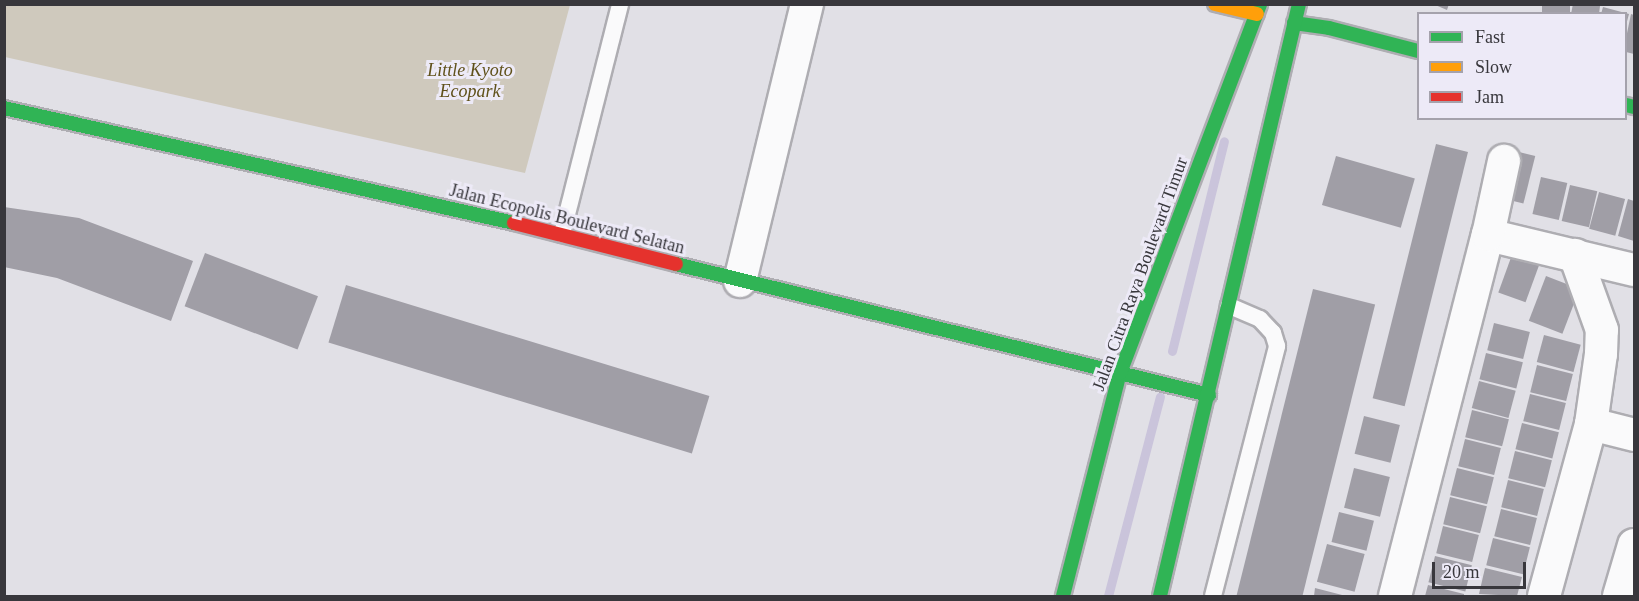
<!DOCTYPE html>
<style>
body{margin:0}
#map{position:relative;width:1639px;height:601px;overflow:hidden;background:#e1e0e6;font-family:Georgia,serif}
div>[style]{position:absolute}
[style*='--x']{left:calc(var(--x)*1px);top:calc(var(--y)*1px);width:calc(var(--w)*1px);rotate:calc(var(--a)*1deg)}
.green>*{inset:0;background:#cfc9bd}
.stream>*{height:9px;margin:-4.5px;padding:0 4.5px;transform-origin:4.5px;border-radius:4.5px;background:#cac4db}
.building>*{inset:0;background:#a09ea6;transform-origin:0 0}
.roads{filter:drop-shadow(2px 0 #aeadb2) drop-shadow(-2px 0 #aeadb2) drop-shadow(0 2px #aeadb2) drop-shadow(0 -2px #aeadb2)}
.lane>*{height:16px;margin:-8px;padding:0 8px;transform-origin:8px;border-radius:8px;background:#fafafb}
.street>*{height:32px;margin:-16px;padding:0 16px;transform-origin:16px;border-radius:16px;background:#fafafb}
.fast>*{height:14px;margin:-7px;padding:0 7px;transform-origin:7px;border-radius:7px;background:#30b455}
.slow>*{height:14px;margin:-7px;padding:0 7px;transform-origin:7px;border-radius:7px;background:#ff9f0a}
.jam>*{height:14px;margin:-7px;padding:0 7px;transform-origin:7px;border-radius:7px;background:#e5322d}
span{translate:-50% -50%;white-space:nowrap;text-align:center;line-height:1.15;-webkit-text-stroke:6px #edeaf7;paint-order:stroke}
.park-label{font-size:18px;color:#60511b;font-style:italic}
.street-label{font-size:18px;color:#38373c}
.frame{position:absolute;inset:0;border:6px solid #38373c;pointer-events:none}
.legend{position:absolute;left:1417px;top:12px;width:210px;height:108px;box-sizing:border-box;background:#edeaf7;border:2px solid #a5a2ac;margin:0;padding:8px 10px;list-style:none;font-size:18px;color:#38373c}
.legend li{display:flex;align-items:center;gap:12px;height:30px}
.legend b{width:30px;border:2px solid #a5a2ac}
.scale{position:absolute;left:1432px;top:562px;width:94px;height:27px;box-sizing:border-box;border:3px solid #38373c;border-top:0;padding-left:8px;font-size:18px;line-height:21px;white-space:nowrap;color:#38373c;-webkit-text-stroke:4px #edeaf7;paint-order:stroke}
</style>
<div id="map">
<div class="green">
<div style="clip-path:polygon(5px 4px,570px 4px,570px 5px,525px 173px,5px 57px)"></div>
</div>
<div class="stream">
<div style="--x:1172;--y:351;--w:216;--a:-76.1"></div>
<div style="--x:1108;--y:596;--w:206;--a:-75.4"></div>
</div>
<div class="building">
<div style="clip-path:polygon(1433px 4px,1449px 4px,1447px 10px)"></div>
<div style="left:1542px;top:4px;width:28px;height:10px"></div>
<div style="clip-path:polygon(1573px 4px,1593px 4px,1600px 6px,1599px 14px,1571px 14px)"></div>
<div style="clip-path:polygon(1603px 7px,1629px 14px,1626px 25px,1626px 13px,1601px 14px)"></div>
<div style="clip-path:polygon(1631px 14px,1634px 15px,1634px 54px,1626px 52px,1626px 38px)"></div>
<div style="left:1436px;top:144px;width:33px;height:262px;rotate:14deg"></div>
<div style="left:1511px;top:150px;width:25px;height:49px;rotate:14deg"></div>
<div style="left:1336px;top:156px;width:82px;height:51px;rotate:16deg"></div>
<div style="left:1541px;top:177px;width:27px;height:38px;rotate:13deg"></div>
<div style="left:1570px;top:185px;width:28px;height:37px;rotate:13deg"></div>
<div style="left:1599px;top:192px;width:27px;height:38px;rotate:15deg"></div>
<div style="clip-path:polygon(1628px 199px,1634px 201px,1634px 241px,1618px 236px)"></div>
<div style="clip-path:polygon(4px 207px,79px 218px,193px 261px,171px 321px,57px 278px,4px 267px)"></div>
<div style="left:1513px;top:252px;width:29px;height:43px;rotate:20deg"></div>
<div style="left:205px;top:253px;width:121px;height:57px;rotate:21deg"></div>
<div style="left:1546px;top:276px;width:36px;height:48px;rotate:21deg"></div>
<div style="left:346px;top:285px;width:380px;height:60px;rotate:17deg"></div>
<div style="left:1313px;top:289px;width:64px;height:317px;rotate:14deg"></div>
<div style="left:1494px;top:323px;width:37px;height:28px;rotate:14deg"></div>
<div style="left:1544px;top:335px;width:38px;height:28px;rotate:15deg"></div>
<div style="left:1486px;top:353px;width:38px;height:27px;rotate:14deg"></div>
<div style="left:1537px;top:365px;width:37px;height:28px;rotate:14deg"></div>
<div style="left:1479px;top:381px;width:38px;height:28px;rotate:15deg"></div>
<div style="left:1530px;top:394px;width:37px;height:28px;rotate:14deg"></div>
<div style="left:1472px;top:410px;width:38px;height:28px;rotate:14deg"></div>
<div style="left:1364px;top:416px;width:37px;height:39px;rotate:14deg"></div>
<div style="left:1522px;top:423px;width:38px;height:27px;rotate:14deg"></div>
<div style="left:1465px;top:439px;width:37px;height:28px;rotate:14deg"></div>
<div style="left:1515px;top:451px;width:38px;height:28px;rotate:14deg"></div>
<div style="left:1354px;top:468px;width:37px;height:41px;rotate:14deg"></div>
<div style="left:1457px;top:468px;width:38px;height:28px;rotate:14deg"></div>
<div style="left:1508px;top:480px;width:37px;height:28px;rotate:14deg"></div>
<div style="left:1450px;top:497px;width:38px;height:28px;rotate:14deg"></div>
<div style="left:1501px;top:509px;width:37px;height:28px;rotate:14deg"></div>
<div style="left:1339px;top:512px;width:36px;height:31px;rotate:14deg"></div>
<div style="left:1443px;top:526px;width:37px;height:28px;rotate:14deg"></div>
<div style="left:1493px;top:538px;width:38px;height:28px;rotate:14deg"></div>
<div style="left:1327px;top:544px;width:39px;height:39px;rotate:15deg"></div>
<div style="left:1435px;top:556px;width:38px;height:27px;rotate:14deg"></div>
<div style="clip-path:polygon(1485px 568px,1522px 577px,1517px 596px,1479px 594px)"></div>
<div style="clip-path:polygon(1428px 585px,1464px 594px,1464px 596px,1425px 596px)"></div>
<div style="clip-path:polygon(1315px 588px,1346px 596px,1314px 596px)"></div>
</div>
<div class="roads">
<div class="lane">
<div style="--x:562;--y:234;--w:237;--a:-75.8"></div>
<div style="--x:1213;--y:596;--w:258;--a:-75.6"></div>
<div style="--x:1277;--y:346;--w:14;--a:-107"></div>
<div style="--x:1273;--y:333;--w:19;--a:-133"></div>
<div style="--x:1260;--y:319;--w:34;--a:-157"></div>
</div>
<div class="street">
<div style="--x:1488;--y:235;--w:150;--a:13.5"></div>
<div style="--x:740;--y:281;--w:285;--a:-76.4"></div>
<div style="--x:1591;--y:424;--w:44;--a:14.3"></div>
<div style="--x:1395;--y:596;--w:373;--a:-75.6"></div>
<div style="--x:1488;--y:235;--w:76;--a:-77.8"></div>
<div style="--x:1544;--y:596;--w:178;--a:-74.7"></div>
<div style="--x:1591;--y:424;--w:71;--a:-81.9"></div>
<div style="--x:1601;--y:354;--w:24;--a:-88"></div>
<div style="--x:1602;--y:330;--w:80;--a:-109.8"></div>
<div style="--x:1619;--y:596;--w:53;--a:-73.6"></div>
</div>
<div class="fast">
<div style="--x:1294;--y:23;--w:35;--a:8"></div>
<div style="--x:1329;--y:28;--w:92;--a:14.5"></div>
<div style="--x:1626;--y:105;--w:8;--a:14"></div>
<div style="--x:4;--y:108;--w:523;--a:12.71"></div>
<div style="--x:676;--y:264;--w:549;--a:13.81"></div>
<div style="--x:1063;--y:596;--w:230;--a:-75.7"></div>
<div style="--x:1120;--y:373;--w:395;--a:-69.2"></div>
<div style="--x:1160;--y:596;--w:608;--a:-76.79"></div>
</div>
<div class="slow">
<div style="--x:1215;--y:4;--w:43;--a:13.4"></div>
</div>
<div class="jam">
<div style="--x:514;--y:223;--w:167;--a:14.2"></div>
</div>
</div>
<div class="park-label">
<span style="left:470px;top:81px">Little Kyoto<br>Ecopark</span>
</div>
<div class="street-label">
<span style="left:567px;top:219px;rotate:14deg">Jalan Ecopolis Boulevard Selatan</span>
<span style="left:1140px;top:274px;rotate:-70deg">Jalan Citra Raya Boulevard Timur</span>
</div>
<div class="frame"></div>
<ul class="legend">
<li><b style="height:8px;background:#30b455"></b>Fast</li>
<li><b style="height:8px;background:#ff9f0a"></b>Slow</li>
<li><b style="height:8px;background:#e5322d"></b>Jam</li>
</ul>
<div class="scale">20 m</div>
</div>
